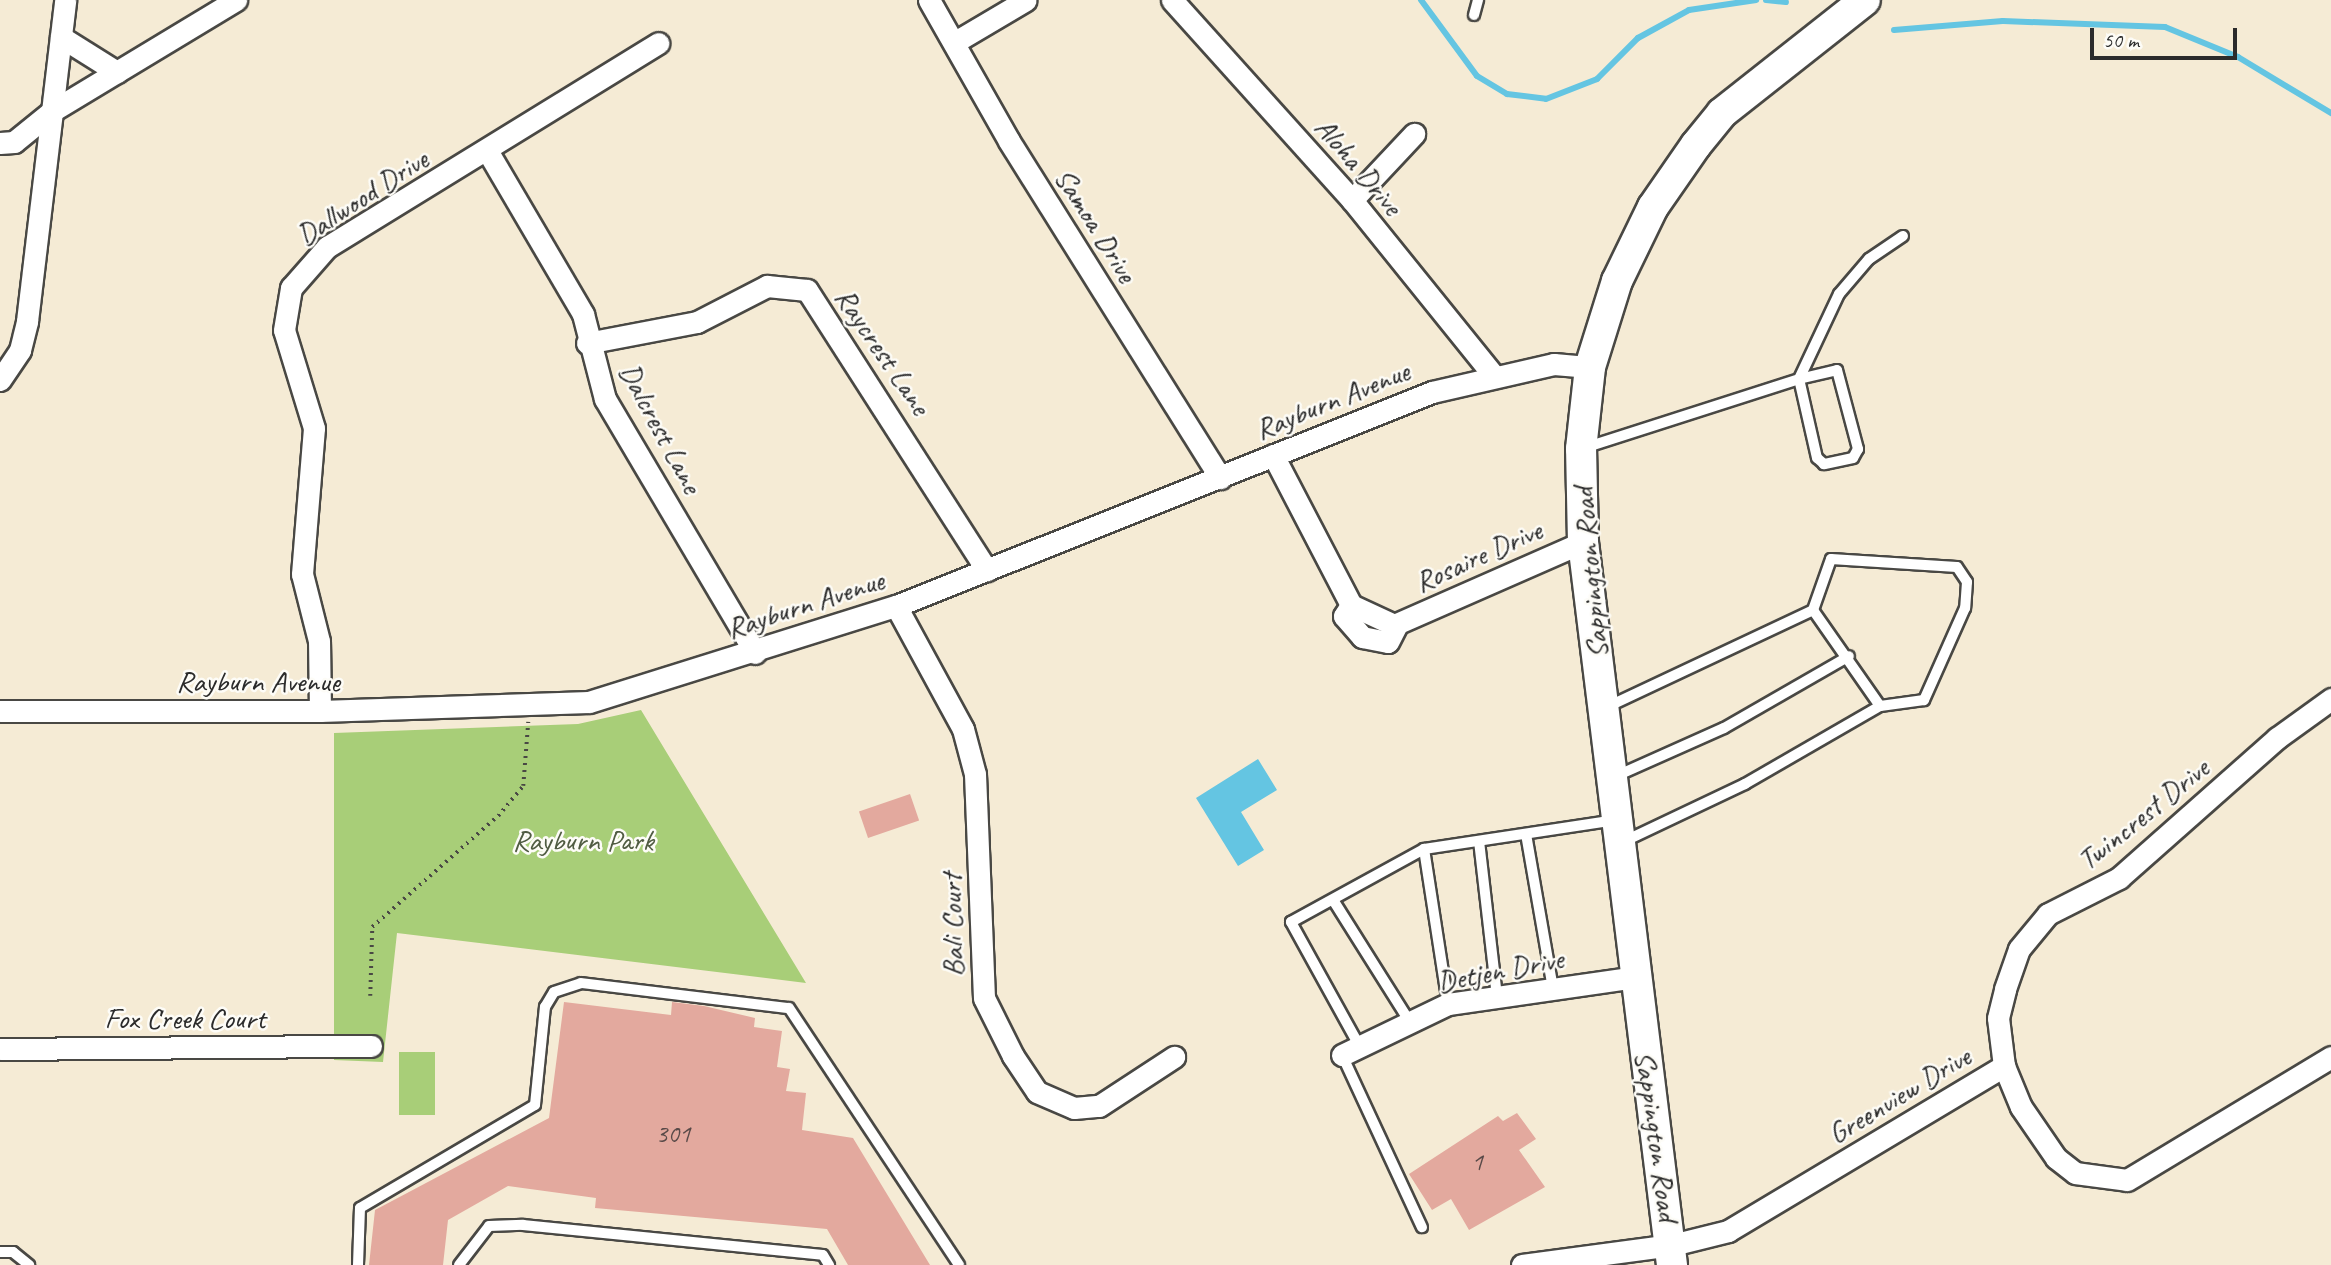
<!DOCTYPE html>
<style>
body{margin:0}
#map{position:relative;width:2331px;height:1265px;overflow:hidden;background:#f5ebd5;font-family:Caveat,sans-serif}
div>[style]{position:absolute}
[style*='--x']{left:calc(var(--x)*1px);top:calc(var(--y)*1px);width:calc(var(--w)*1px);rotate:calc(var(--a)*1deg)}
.green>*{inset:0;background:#a8ce78;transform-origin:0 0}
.water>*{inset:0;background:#64c5e2}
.stream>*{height:6px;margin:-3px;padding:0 3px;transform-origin:3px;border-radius:3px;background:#64c5e2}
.building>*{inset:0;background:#e3a99e;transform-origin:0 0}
.path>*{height:3.5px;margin-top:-1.75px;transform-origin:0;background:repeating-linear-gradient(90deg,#494844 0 2px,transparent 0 7px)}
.roads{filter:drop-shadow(2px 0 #494844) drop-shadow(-2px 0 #494844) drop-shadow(0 2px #494844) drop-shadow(0 -2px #494844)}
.service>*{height:10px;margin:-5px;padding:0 5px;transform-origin:5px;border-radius:5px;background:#fff}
.minor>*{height:21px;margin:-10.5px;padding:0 10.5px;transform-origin:10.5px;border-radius:10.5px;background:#fff}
.secondary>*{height:30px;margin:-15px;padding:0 15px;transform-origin:15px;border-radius:15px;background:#fff}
span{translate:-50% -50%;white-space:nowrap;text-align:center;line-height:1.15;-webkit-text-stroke:5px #fdfcf7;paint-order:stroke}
.number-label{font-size:26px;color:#594a48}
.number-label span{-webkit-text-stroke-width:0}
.street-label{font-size:30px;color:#2b2b2b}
.park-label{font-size:30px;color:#505c42}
.scale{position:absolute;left:2090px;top:28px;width:147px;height:32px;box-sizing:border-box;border:4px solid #2b2b2b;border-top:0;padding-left:9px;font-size:21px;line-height:24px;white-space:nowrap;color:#2b2b2b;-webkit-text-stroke:5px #fdfcf7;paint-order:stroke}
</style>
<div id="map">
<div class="green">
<div style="clip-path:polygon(641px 710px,806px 983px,397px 933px,383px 1062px,334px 1060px,334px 733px,578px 724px)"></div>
<div style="left:399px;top:1052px;width:36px;height:63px"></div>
</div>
<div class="water">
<div style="clip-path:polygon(1258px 759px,1277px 790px,1241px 812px,1264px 850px,1238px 866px,1196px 798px)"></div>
</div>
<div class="stream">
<div style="--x:1421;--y:0;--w:94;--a:53.6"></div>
<div style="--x:1477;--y:76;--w:35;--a:31"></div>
<div style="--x:1507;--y:94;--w:39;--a:7"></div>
<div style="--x:1546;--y:99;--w:55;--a:-21.4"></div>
<div style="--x:1597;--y:79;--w:58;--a:-45"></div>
<div style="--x:1638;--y:38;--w:58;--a:-28.8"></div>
<div style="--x:1689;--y:10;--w:68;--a:-8.5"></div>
<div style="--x:1766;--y:0;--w:20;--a:6"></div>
<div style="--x:1894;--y:30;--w:109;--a:-4.7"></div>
<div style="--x:2003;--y:21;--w:162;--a:2.1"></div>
<div style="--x:2165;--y:27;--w:79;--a:22.3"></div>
<div style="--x:2238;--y:57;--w:109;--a:31.1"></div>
</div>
<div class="building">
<div style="left:910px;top:794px;width:28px;height:54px;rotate:71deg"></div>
<div style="clip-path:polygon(564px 1002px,671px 1015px,672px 1002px,704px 1006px,755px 1018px,754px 1027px,782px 1031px,777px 1067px,790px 1069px,786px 1091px,806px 1093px,802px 1130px,853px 1138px,930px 1265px,848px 1265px,827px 1229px,595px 1208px,596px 1198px,508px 1186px,448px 1220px,443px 1265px,369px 1265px,375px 1210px,549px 1118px)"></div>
<div style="clip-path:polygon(1517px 1113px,1536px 1139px,1519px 1150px,1545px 1187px,1469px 1230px,1451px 1199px,1432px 1210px,1409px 1174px,1498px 1116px,1503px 1121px)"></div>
</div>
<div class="path">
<div style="--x:370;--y:996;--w:69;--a:-88.3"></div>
<div style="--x:372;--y:927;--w:168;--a:-41.4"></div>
<div style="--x:498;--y:816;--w:39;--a:-50"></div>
<div style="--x:523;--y:786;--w:64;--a:-85.5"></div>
</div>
<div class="roads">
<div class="service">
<div style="--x:1474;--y:15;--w:16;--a:-75"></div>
<div style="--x:1837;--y:370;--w:82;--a:75.1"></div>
<div style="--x:1858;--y:449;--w:10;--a:119"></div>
<div style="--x:1853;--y:458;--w:30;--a:168"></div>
<div style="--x:1824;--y:464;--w:9;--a:-139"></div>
<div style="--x:1817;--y:458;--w:81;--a:-102.8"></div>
<div style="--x:1799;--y:379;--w:39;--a:-13"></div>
<div style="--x:1584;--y:448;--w:226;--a:-17.8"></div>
<div style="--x:1799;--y:379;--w:94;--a:-64.8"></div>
<div style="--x:1839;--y:294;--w:46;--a:-49.4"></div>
<div style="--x:1869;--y:259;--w:41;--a:-34.1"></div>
<div style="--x:1813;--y:610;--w:117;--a:55.1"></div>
<div style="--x:1607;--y:707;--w:228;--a:-25.2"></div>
<div style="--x:1813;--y:610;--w:54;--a:-70.6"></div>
<div style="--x:1831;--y:559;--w:126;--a:3.6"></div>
<div style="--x:1957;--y:567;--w:18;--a:56"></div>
<div style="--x:1967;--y:582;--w:26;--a:94"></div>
<div style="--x:1965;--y:608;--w:101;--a:114"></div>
<div style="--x:1924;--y:700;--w:44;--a:172.2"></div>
<div style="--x:1880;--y:706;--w:156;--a:150"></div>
<div style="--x:1745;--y:784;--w:137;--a:154.6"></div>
<div style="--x:1614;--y:777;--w:120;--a:-24"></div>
<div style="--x:1724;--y:728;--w:144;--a:-29.9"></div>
<div style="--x:1526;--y:834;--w:157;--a:80.1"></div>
<div style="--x:1479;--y:841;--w:157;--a:83.4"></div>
<div style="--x:1424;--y:849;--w:157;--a:81.2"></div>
<div style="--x:1335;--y:903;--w:141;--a:57.8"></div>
<div style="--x:1360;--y:1047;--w:143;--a:-118.9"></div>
<div style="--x:1291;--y:922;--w:152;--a:-28.8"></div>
<div style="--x:1424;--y:849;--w:194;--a:-8.6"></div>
<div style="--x:1342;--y:1055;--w:190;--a:65.1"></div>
<div style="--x:0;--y:1252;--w:13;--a:0"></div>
<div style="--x:13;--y:1252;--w:21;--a:39"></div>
<div style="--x:358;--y:1265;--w:57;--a:-88"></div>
<div style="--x:360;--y:1208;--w:203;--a:-30.5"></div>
<div style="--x:535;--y:1105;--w:99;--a:-84.2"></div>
<div style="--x:545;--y:1007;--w:17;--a:-59"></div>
<div style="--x:554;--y:992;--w:28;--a:-18"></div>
<div style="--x:581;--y:983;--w:209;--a:6.9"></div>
<div style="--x:789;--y:1008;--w:308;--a:56.5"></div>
<div style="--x:459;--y:1265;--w:49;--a:-52.4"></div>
<div style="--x:489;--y:1226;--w:34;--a:-2"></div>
<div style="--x:523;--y:1225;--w:301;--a:5.7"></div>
<div style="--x:823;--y:1255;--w:12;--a:59"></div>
</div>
<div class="minor">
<div style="--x:929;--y:0;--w:162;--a:60.4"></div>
<div style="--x:1009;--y:141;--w:398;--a:57.9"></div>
<div style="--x:1172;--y:0;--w:269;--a:48"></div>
<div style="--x:1352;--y:200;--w:226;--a:51.1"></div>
<div style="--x:61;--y:37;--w:66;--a:32"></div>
<div style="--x:955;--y:42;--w:82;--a:-30.6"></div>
<div style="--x:0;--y:143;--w:14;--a:-4"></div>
<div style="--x:14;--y:142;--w:49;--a:-39.2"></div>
<div style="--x:52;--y:111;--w:215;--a:-31.1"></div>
<div style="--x:488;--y:152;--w:188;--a:59.6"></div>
<div style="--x:583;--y:314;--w:88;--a:75.5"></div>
<div style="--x:605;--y:399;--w:295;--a:59.4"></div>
<div style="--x:1352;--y:200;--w:91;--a:-46.8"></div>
<div style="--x:587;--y:343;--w:112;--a:-10.8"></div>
<div style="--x:697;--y:322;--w:79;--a:-27.2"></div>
<div style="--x:767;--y:286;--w:40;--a:5.7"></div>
<div style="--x:807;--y:290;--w:333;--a:57.3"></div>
<div style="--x:0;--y:380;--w:36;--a:-56"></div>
<div style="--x:20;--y:350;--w:30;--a:-76"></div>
<div style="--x:27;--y:321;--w:323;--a:-83.2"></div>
<div style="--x:1273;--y:455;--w:169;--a:62.5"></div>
<div style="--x:1351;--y:605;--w:47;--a:24.9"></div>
<div style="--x:1394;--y:625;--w:206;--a:-23.7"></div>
<div style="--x:1351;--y:605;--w:13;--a:122"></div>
<div style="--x:1344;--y:616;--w:28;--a:49"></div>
<div style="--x:1362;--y:637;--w:26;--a:11"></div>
<div style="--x:1388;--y:642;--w:20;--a:-63"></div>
<div style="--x:896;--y:606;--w:140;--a:61.4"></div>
<div style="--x:963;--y:729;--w:47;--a:75.1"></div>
<div style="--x:975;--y:774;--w:224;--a:87.7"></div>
<div style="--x:984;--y:998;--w:65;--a:63.4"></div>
<div style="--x:1013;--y:1056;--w:43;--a:56.3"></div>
<div style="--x:1037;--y:1092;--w:40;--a:23.4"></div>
<div style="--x:1074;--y:1108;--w:25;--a:-5"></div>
<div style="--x:1099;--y:1106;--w:90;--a:-33.2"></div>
<div style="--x:0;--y:711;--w:320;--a:0"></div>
<div style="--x:320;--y:711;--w:269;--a:-1.9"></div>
<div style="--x:589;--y:702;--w:322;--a:-17.4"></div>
<div style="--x:896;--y:606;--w:577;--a:-21.76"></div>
<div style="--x:1432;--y:392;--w:125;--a:-12.9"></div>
<div style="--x:1554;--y:364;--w:36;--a:5"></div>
<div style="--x:320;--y:711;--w:70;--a:-90.8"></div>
<div style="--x:319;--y:641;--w:69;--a:-104.2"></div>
<div style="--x:302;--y:574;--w:146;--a:-85.3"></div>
<div style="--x:314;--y:428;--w:102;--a:-107"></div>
<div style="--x:284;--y:330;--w:43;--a:-80.5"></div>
<div style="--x:291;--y:288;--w:55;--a:-48.7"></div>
<div style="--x:327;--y:247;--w:389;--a:-31.6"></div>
<div style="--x:0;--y:1049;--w:371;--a:-0.5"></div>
<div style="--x:1342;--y:1055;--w:118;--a:-25.7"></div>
<div style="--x:1448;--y:1004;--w:189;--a:-8.2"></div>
<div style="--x:2004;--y:1066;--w:48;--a:-97.1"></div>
<div style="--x:1998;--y:1018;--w:30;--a:-76"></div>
<div style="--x:2005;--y:989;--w:42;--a:-70.7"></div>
<div style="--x:2019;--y:949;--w:45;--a:-50.4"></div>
<div style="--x:2048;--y:914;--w:80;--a:-26.9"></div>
<div style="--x:2119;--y:878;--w:211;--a:-41.5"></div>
<div style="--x:2277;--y:738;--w:67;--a:-35.8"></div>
<div style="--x:1522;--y:1265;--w:151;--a:-7.6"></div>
<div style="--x:1672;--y:1245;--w:58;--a:-14"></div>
<div style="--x:1728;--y:1231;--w:322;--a:-30.9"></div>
<div style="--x:2004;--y:1066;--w:44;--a:67.5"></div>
<div style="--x:2021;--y:1107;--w:62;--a:55.5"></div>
<div style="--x:2056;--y:1158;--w:24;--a:38"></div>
<div style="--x:2075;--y:1173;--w:52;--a:7.7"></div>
<div style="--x:2127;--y:1180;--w:238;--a:-31.1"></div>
</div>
<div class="secondary">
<div style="--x:1672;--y:1265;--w:728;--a:-97.02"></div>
<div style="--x:1583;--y:542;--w:93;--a:-91.2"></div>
<div style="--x:1581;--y:449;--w:82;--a:-83.7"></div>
<div style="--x:1590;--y:367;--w:90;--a:-72.6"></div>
<div style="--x:1617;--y:281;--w:82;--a:-64.1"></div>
<div style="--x:1653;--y:207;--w:75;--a:-55.3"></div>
<div style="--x:1696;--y:145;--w:41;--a:-50.9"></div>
<div style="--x:1722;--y:113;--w:182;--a:-38.3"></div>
</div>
</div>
<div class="number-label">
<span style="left:673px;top:1134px">301</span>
<span style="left:1477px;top:1162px">1</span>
</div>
<div class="street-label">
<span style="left:1359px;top:166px;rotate:50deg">Aloha Drive</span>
<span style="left:362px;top:197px;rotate:-33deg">Dallwood Drive</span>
<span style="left:1096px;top:225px;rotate:58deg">Samoa Drive</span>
<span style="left:883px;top:351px;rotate:56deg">Raycrest Lane</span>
<span style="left:1332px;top:400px;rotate:-22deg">Rayburn Avenue</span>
<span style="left:661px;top:428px;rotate:62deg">Dalcrest Lane</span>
<span style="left:1478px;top:556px;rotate:-24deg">Rosaire Drive</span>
<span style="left:1590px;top:573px;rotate:-95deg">Sappington Road</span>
<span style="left:805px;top:604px;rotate:-18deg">Rayburn Avenue</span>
<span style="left:258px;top:681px">Rayburn Avenue</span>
<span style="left:2143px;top:814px;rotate:-39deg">Twincrest Drive</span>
<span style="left:952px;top:925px;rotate:-91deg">Bali Court</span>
<span style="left:1500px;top:970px;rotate:-11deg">Detjen Drive</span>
<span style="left:185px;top:1018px">Fox Creek Court</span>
<span style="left:1899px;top:1095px;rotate:-31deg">Greenview Drive</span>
<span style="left:1657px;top:1136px;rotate:82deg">Sappington Road</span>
</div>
<div class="park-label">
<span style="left:583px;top:840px">Rayburn Park</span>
</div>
<div class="scale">50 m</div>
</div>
